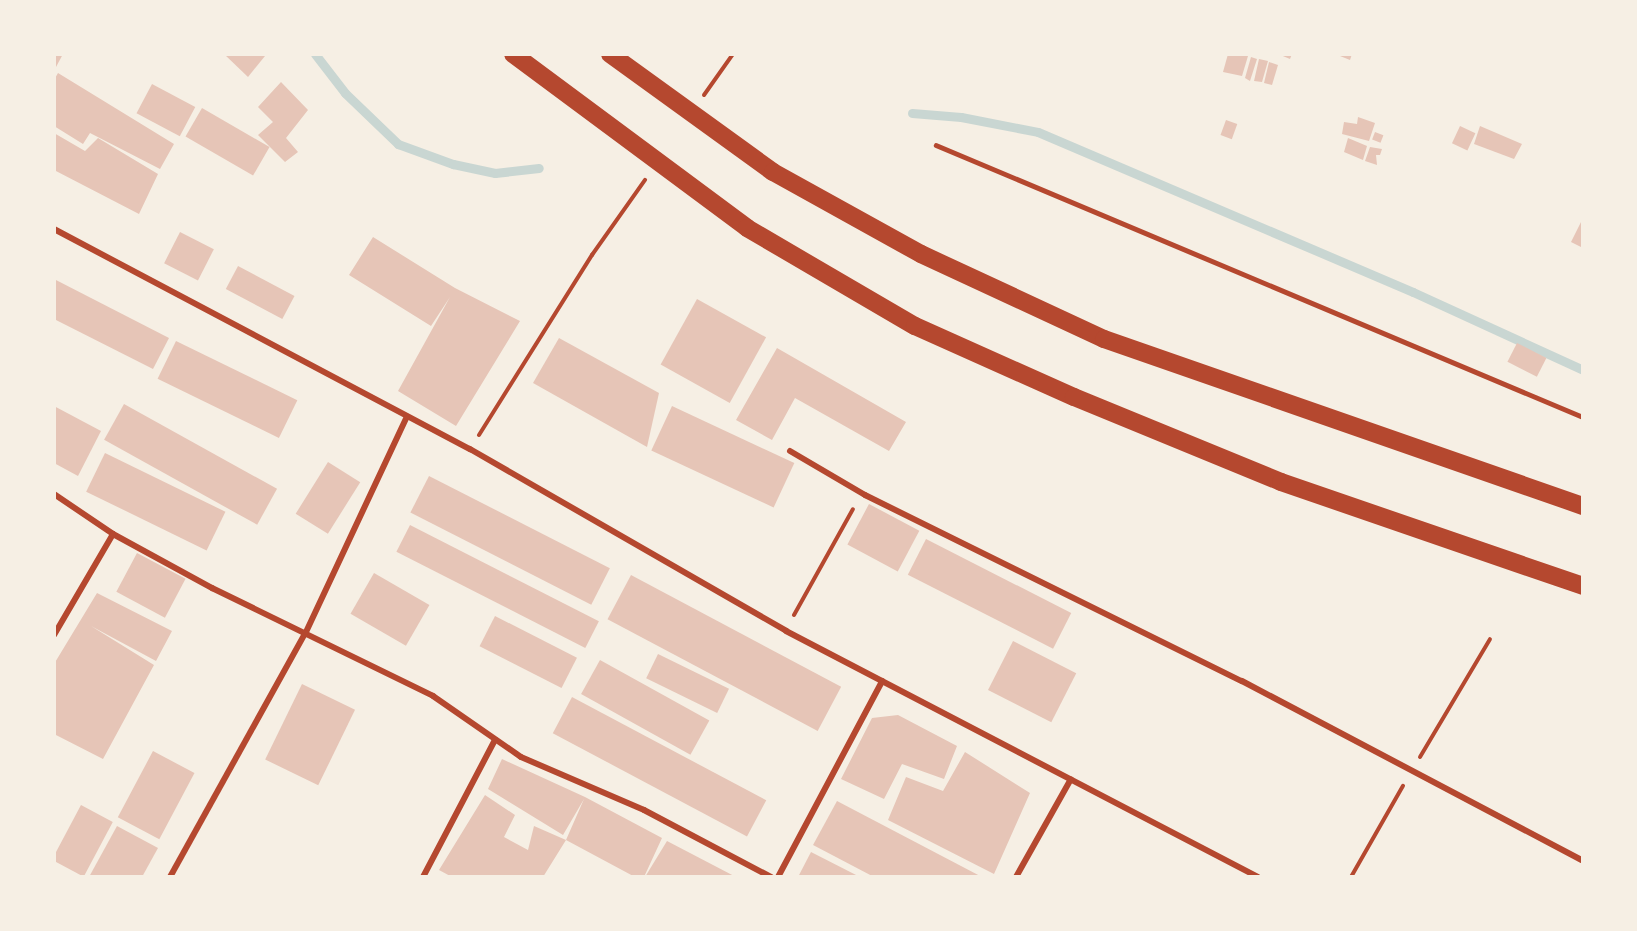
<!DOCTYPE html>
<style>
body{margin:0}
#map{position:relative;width:1637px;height:931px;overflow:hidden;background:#f6efe4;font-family:"Source Sans 3",sans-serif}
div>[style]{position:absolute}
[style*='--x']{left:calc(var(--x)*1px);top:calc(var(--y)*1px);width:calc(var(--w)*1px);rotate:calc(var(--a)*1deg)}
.stream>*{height:9px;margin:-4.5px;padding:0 4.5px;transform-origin:4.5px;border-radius:4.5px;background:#c9d6d2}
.building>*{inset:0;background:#e6c5b7;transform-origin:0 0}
.path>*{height:4px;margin:-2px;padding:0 2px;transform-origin:2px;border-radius:2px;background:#b5482f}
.service>*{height:4.5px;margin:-2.25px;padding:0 2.25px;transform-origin:2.25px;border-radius:2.25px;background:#b5482f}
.minor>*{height:6px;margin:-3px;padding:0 3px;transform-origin:3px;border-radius:3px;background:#b5482f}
.motorway>*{height:18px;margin:-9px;padding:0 9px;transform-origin:9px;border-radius:9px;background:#b5482f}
span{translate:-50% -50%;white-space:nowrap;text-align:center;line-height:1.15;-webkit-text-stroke:6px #f6efe4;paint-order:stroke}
.frame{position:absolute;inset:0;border:56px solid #f6efe4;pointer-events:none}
</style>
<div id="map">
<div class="stream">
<div style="--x:315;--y:54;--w:49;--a:52.4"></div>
<div style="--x:345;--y:93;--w:74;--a:43.9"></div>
<div style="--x:398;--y:144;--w:59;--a:20"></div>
<div style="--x:453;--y:164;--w:43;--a:12.1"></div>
<div style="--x:495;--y:173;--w:44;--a:-6.5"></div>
<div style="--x:912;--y:113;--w:49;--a:4.7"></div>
<div style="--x:961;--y:117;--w:78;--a:11"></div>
<div style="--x:1038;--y:132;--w:408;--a:23.1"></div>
<div style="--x:1413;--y:292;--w:187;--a:24.6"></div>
</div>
<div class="building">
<div style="clip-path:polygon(54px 54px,63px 54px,56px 67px,54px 67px)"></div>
<div style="clip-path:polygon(224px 54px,263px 54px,265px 56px,248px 77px)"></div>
<div style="clip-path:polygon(1228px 54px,1248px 56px,1242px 76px,1223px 72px)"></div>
<div style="clip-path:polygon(1278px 54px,1292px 54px,1290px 59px)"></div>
<div style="clip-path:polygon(1335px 54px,1352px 54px,1350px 60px)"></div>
<div style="clip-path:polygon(1251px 57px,1257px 59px,1250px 81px,1245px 78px)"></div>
<div style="clip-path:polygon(1259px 59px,1268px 61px,1262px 82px,1254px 81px)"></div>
<div style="clip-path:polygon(1269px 62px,1278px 65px,1272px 85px,1264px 83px)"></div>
<div style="clip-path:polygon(58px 73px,174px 144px,160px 169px,90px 133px,83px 144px,54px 126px,54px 80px)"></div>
<div style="clip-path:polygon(281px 82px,308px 110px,286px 138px,298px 152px,285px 162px,258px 135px,273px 122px,258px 107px)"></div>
<div style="left:152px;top:84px;width:49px;height:33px;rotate:28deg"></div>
<div style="left:202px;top:108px;width:78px;height:33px;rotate:30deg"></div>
<div style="clip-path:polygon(1358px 117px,1375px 123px,1369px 141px,1342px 134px,1344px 122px,1357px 124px)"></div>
<div style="left:1226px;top:120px;width:12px;height:16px;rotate:20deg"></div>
<div style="left:1460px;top:126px;width:17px;height:19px;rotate:25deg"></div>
<div style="clip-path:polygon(1480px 126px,1522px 144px,1514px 159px,1474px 144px)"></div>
<div style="left:1375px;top:132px;width:9px;height:8px;rotate:21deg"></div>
<div style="clip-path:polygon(54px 133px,85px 151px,98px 138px,158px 174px,139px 214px,54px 170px)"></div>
<div style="clip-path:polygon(1348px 138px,1367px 146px,1363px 160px,1344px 152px)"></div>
<div style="clip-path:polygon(1370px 147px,1382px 149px,1380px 155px,1376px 155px,1377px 165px,1365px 161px)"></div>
<div style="clip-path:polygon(1583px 218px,1583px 248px,1571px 242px)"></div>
<div style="left:180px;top:232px;width:38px;height:35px;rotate:27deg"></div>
<div style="clip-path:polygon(373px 237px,455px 288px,520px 321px,456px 426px,398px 391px,450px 297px,431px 326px,349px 275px)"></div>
<div style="left:238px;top:266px;width:64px;height:26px;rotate:28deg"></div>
<div style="clip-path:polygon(54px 279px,169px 338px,153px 369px,54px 319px)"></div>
<div style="left:697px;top:299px;width:79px;height:75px;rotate:29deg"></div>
<div style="clip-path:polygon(559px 338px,659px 393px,647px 447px,533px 383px)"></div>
<div style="left:176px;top:341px;width:135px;height:42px;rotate:26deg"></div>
<div style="left:1517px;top:343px;width:33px;height:21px;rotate:27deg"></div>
<div style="clip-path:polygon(777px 348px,906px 422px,889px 451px,795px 398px,772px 440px,736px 420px)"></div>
<div style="left:124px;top:404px;width:175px;height:41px;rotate:29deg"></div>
<div style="clip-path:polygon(54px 406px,101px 431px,78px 476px,54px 463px)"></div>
<div style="left:672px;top:406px;width:135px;height:49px;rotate:25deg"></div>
<div style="left:105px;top:453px;width:134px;height:43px;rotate:26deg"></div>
<div style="left:328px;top:462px;width:38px;height:61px;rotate:32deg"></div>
<div style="left:429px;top:476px;width:203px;height:41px;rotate:27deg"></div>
<div style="left:869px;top:504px;width:57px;height:46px;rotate:28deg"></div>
<div style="left:410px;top:525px;width:212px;height:30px;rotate:27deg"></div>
<div style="left:926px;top:539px;width:163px;height:40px;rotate:27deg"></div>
<div style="left:137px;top:553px;width:55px;height:44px;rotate:28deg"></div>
<div style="left:374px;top:573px;width:64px;height:47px;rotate:30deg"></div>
<div style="left:631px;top:575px;width:238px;height:50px;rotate:28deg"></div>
<div style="clip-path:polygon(97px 593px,172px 631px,156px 661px,91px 626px,154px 665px,103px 759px,54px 734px,54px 664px)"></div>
<div style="left:495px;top:616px;width:92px;height:34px;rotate:27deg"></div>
<div style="left:1013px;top:641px;width:71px;height:55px;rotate:27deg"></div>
<div style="left:658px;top:654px;width:79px;height:27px;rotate:26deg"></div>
<div style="left:600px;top:660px;width:125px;height:39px;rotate:29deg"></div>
<div style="left:302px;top:684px;width:59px;height:84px;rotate:26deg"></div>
<div style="left:572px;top:697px;width:220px;height:41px;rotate:28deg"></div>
<div style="clip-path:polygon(898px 715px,957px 746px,944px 779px,902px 764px,884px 799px,841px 779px,872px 718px)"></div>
<div style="left:153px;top:751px;width:47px;height:75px;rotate:28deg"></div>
<div style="clip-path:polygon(965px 752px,1030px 793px,994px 874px,888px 820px,906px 777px,943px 791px)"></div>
<div style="clip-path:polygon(502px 759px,585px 797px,662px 838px,644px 877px,635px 877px,566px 840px,584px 799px,563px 835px,488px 789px)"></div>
<div style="clip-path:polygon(485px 795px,515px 815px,504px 837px,528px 850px,534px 826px,566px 840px,543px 877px,452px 877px,439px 870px)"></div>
<div style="clip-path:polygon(837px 801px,982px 877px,874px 877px,813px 845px)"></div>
<div style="left:81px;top:805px;width:36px;height:62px;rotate:28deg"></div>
<div style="clip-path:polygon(117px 826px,158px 848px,142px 877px,89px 877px)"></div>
<div style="clip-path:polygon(667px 841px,736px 877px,645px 877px)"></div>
<div style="clip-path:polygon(811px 852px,860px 877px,798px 877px)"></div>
</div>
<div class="path">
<div style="--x:704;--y:95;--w:50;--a:-54.7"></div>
<div style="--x:479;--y:435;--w:213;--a:-57.9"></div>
<div style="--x:592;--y:255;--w:92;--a:-54.8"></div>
<div style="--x:794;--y:615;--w:121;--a:-60.9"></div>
<div style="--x:1420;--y:757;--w:137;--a:-59.3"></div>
<div style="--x:1351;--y:877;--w:105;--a:-60.3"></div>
</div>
<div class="service">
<div style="--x:936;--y:145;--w:702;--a:22.8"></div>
</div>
<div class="minor">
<div style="--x:54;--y:229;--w:471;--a:27.9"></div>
<div style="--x:470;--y:449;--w:365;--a:29.9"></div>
<div style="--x:786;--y:631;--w:532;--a:27.53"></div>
<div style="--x:790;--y:451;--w:87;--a:30.4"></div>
<div style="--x:865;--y:495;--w:420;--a:26.3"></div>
<div style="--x:1242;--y:681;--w:386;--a:27.8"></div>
<div style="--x:54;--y:494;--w:71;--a:34.1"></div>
<div style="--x:113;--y:534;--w:113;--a:28.6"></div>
<div style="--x:212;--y:588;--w:246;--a:26"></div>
<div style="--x:433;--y:696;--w:107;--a:34.7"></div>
<div style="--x:521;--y:757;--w:134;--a:23.3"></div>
<div style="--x:644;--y:810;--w:144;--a:27.8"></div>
<div style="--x:54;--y:635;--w:117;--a:-59.7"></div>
<div style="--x:170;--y:877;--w:280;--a:-61"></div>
<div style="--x:306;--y:632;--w:238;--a:-64.9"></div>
<div style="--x:423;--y:877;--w:155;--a:-62.3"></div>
<div style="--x:778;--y:877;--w:222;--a:-62"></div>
<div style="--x:1016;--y:877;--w:112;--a:-60.7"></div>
</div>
<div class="motorway">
<div style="--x:513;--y:54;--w:292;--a:36.6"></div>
<div style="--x:747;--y:228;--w:194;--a:30.3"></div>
<div style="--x:915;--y:326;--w:174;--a:24.1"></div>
<div style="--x:1074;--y:397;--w:224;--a:22.3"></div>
<div style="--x:1281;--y:482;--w:319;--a:19"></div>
<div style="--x:610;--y:54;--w:201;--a:35.9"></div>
<div style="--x:773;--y:172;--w:169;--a:29"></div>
<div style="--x:921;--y:254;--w:202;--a:24.9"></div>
<div style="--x:1104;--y:339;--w:507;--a:19.22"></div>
</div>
<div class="frame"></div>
</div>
